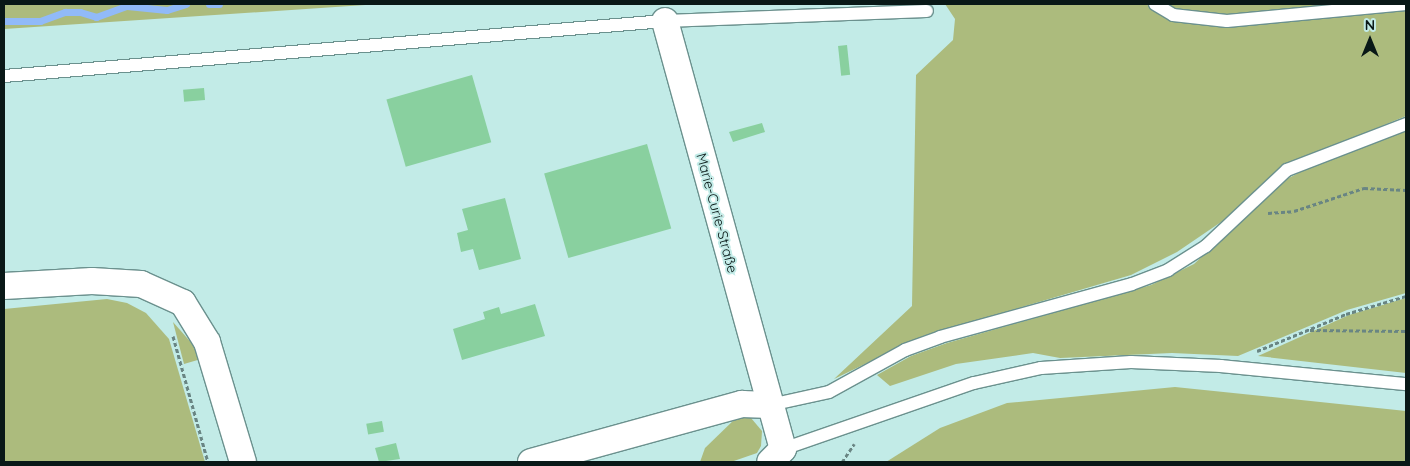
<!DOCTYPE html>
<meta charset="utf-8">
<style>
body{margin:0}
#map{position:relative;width:1410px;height:466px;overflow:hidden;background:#c2ebe7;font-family:Quicksand,sans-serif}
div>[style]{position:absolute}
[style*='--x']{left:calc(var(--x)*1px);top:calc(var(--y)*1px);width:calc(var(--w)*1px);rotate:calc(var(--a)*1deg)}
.green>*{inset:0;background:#acbb7d}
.stream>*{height:7px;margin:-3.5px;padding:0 3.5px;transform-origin:3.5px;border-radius:3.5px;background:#91baf8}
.building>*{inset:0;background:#89d09f;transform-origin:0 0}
.path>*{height:3px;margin-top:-1.5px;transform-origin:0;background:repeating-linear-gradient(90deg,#698583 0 4px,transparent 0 6.5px)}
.roads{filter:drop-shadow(1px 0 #6b918e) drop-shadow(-1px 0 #6b918e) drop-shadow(0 1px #6b918e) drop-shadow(0 -1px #6b918e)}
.service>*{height:12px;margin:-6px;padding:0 6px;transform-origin:6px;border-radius:6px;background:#fff}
.minor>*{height:26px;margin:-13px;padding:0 13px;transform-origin:13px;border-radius:13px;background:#fff}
span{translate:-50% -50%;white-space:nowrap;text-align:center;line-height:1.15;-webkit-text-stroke:4px #c2ebe7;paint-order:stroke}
.street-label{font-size:14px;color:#091817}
.frame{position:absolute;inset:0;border:5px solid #091817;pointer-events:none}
.north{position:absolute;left:1345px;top:15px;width:50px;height:50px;-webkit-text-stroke:4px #c2ebe7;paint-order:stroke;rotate:0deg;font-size:14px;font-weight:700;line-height:20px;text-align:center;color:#091817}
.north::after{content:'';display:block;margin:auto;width:18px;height:22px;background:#091817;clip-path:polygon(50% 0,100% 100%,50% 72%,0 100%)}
</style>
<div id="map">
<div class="green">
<div style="clip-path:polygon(4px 4px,380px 4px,4px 29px)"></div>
<div style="clip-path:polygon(945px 4px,1406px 4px,1406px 116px,1282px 167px,1224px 220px,1177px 252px,1131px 275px,923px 336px,834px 379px,912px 306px,916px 75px,953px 40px,955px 19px)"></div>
<div style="clip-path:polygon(1406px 131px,1406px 293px,1347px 310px,1238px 356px,1172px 353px,1060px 358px,1033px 353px,956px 364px,890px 386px,877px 375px,911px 356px,947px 343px,1151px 285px,1194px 264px,1283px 181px,1310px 167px)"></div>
<div style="clip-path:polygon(1406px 298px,1406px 373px,1258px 356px,1349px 315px)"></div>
<div style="clip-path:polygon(107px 299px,127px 303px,146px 313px,169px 339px,205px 462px,4px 462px,4px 309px)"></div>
<div style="clip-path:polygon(173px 322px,195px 347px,201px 359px,184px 364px)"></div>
<div style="clip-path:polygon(1175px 387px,1406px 411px,1406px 462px,886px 462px,940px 428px,1007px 403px)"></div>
<div style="clip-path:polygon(737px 417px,751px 418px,762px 431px,761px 446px,757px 453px,731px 462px,700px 462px,705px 448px)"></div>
</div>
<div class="stream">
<div style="--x:209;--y:4;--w:10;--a:0"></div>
<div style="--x:4;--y:21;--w:36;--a:0"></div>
<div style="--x:40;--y:21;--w:27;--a:-20"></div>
<div style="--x:65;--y:12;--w:15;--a:0"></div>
<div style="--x:80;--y:12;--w:17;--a:17"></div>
<div style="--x:96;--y:17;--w:33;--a:-20"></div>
<div style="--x:127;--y:6;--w:40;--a:5.7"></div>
<div style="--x:167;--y:10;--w:20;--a:-18"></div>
</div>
<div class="building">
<div style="left:847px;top:45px;width:30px;height:9px;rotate:84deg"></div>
<div style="left:472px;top:75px;width:70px;height:89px;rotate:74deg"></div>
<div style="left:204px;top:88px;width:12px;height:21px;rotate:85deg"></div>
<div style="clip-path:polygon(762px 123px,765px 132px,733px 142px,729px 132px)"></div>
<div style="left:647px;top:144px;width:88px;height:107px;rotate:74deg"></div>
<div style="clip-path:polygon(505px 198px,521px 259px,479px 270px,473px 249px,461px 252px,457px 233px,468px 230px,462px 209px)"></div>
<div style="clip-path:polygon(535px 304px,545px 336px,462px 360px,453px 329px,485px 319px,483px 312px,499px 307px,501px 314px)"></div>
<div style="left:382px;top:421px;width:11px;height:16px;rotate:80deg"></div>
<div style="clip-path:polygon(396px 443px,400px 459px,379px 462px,375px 448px)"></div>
</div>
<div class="path">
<div style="--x:1268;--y:213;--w:26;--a:-4"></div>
<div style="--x:1294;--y:211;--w:74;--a:-18.2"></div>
<div style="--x:1364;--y:188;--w:42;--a:2.7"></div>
<div style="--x:1310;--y:330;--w:96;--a:0.6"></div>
<div style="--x:173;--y:336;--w:131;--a:74.5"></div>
<div style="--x:1257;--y:351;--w:96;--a:-22.6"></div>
<div style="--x:1346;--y:314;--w:63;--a:-16.7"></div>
<div style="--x:842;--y:462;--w:22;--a:-56"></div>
</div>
<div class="roads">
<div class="service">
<div style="--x:1155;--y:4;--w:21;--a:31"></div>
<div style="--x:1173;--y:15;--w:54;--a:6.3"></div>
<div style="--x:1227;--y:21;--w:180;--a:-5.4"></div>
<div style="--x:4;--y:76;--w:663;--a:-4.76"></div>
<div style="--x:665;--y:21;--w:262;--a:-2.2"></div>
<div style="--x:770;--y:405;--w:60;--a:-12.4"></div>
<div style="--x:829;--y:392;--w:87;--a:-28.9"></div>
<div style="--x:905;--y:350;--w:37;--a:-20"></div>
<div style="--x:940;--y:337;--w:199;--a:-15.4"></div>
<div style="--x:1132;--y:284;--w:39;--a:-21"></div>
<div style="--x:1168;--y:270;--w:45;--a:-32.3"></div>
<div style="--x:1206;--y:246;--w:111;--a:-43.2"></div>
<div style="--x:1287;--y:170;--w:128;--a:-21.1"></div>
<div style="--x:783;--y:449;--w:202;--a:-19.1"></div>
<div style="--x:974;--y:383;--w:69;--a:-12.6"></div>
<div style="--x:1041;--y:368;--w:90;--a:-3.8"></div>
<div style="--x:1131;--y:362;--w:90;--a:2.5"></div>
<div style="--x:1221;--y:366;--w:186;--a:5.6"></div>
</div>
<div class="minor">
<div style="--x:665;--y:21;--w:444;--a:74.6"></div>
<div style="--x:783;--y:449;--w:18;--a:135"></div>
<div style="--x:4;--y:286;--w:88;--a:-3.3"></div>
<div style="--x:92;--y:281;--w:49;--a:3.5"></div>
<div style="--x:141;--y:284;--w:46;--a:24.3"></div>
<div style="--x:183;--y:303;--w:46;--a:58.4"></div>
<div style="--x:207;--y:342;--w:125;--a:73.3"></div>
<div style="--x:531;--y:462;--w:219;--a:-15.4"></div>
<div style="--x:742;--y:404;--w:28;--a:2"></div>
</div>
</div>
<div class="street-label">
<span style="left:717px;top:213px;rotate:75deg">Marie-Curie-Straße</span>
</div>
<div class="frame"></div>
<div class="north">N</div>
</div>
